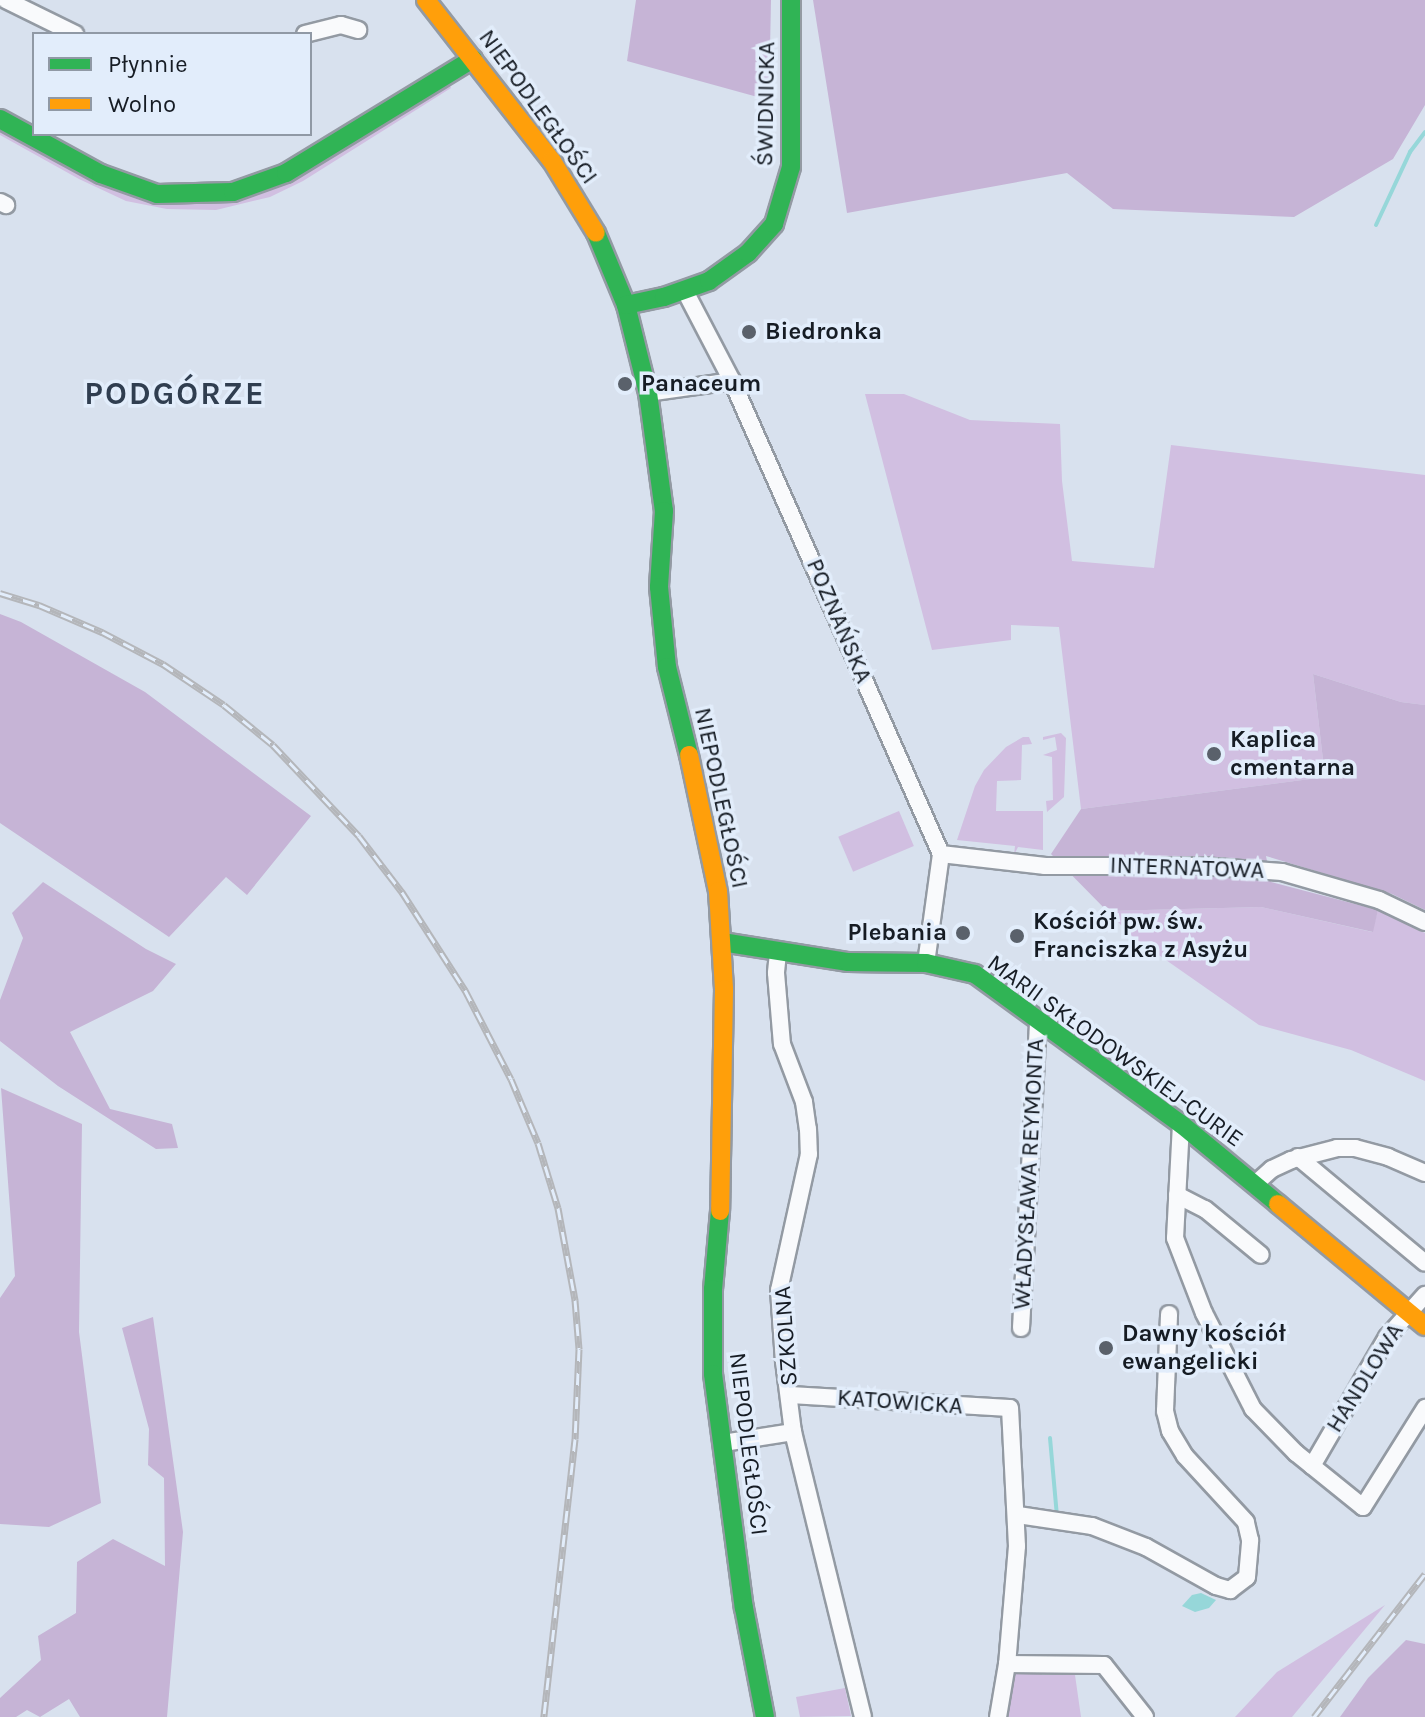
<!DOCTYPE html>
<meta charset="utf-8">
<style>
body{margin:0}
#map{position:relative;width:1425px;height:1717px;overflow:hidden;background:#d8e1ee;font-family:Karla,sans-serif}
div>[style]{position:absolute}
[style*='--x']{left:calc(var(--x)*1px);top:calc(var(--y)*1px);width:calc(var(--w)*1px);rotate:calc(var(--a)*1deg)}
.green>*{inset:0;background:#d1bfe1;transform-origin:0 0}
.forest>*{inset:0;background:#c6b4d6}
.water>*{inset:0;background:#96d7d9}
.stream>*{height:4px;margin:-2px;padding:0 2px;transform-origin:2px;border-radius:2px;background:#96d7d9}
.roads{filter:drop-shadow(2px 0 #939aa3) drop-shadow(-2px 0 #939aa3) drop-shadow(0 2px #939aa3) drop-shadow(0 -2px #939aa3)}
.street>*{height:16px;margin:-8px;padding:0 8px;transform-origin:8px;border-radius:8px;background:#f9fafc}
.fast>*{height:18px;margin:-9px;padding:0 9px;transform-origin:9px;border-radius:9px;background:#30b455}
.slow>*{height:18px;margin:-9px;padding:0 9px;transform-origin:9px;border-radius:9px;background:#ff9f0a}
.rail>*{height:7px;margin-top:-3.5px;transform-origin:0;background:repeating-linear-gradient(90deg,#e2edfb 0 12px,#b4b6ba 0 24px);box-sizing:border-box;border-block:2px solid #b4b6ba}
.dots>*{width:22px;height:22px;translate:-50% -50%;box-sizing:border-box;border:4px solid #e2edfb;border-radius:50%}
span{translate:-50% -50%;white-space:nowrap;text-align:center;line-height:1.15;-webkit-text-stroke:7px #e2edfb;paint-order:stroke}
.street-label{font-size:24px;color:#161c24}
.poi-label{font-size:24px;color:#161c24;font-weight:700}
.left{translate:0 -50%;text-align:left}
.right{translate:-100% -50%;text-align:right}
.district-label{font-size:32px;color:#303e50;font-weight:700;letter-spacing:2px}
.legend{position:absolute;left:32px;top:32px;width:280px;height:104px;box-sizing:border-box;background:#e2edfb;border:2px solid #9099a5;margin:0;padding:10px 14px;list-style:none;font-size:24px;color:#161c24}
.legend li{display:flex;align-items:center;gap:16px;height:40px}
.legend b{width:40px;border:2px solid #9099a5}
</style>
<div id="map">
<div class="green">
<div style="clip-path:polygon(449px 83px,451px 88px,303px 181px,270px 197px,216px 210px,167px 209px,126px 201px,79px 179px,0 135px,0 128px,177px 204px,214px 203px)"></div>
<div style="clip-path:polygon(865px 394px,904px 394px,970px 420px,1060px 424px,1062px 481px,1072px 561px,1154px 568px,1171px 445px,1425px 475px,1425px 705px,1401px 702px,1313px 674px,1325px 777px,1081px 809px,1059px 627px,1011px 625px,1011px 640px,932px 650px)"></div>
<div style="clip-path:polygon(1061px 733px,1066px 738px,1064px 797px,1047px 812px,1046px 801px,1053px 800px,1052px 757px,1043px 755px,1057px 750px,1055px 737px,1043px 740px,1043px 737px)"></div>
<div style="clip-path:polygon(1023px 737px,1029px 737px,1032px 744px,1022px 745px,1021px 780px,997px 781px,996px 811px,1043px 811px,1043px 850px,1018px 847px,1014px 855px,1015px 846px,957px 840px,975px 786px,984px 770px,1006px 747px)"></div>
<div style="left:899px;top:811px;width:38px;height:66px;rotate:67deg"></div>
<div style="clip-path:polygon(1261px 907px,1372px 932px,1378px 910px,1425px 933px,1425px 1081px,1351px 1050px,1259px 1025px,1133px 937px,1107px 911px)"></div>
<div style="clip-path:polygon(1385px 1605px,1292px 1717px,1235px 1717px,1277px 1672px)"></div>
<div style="clip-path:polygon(1041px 1669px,1042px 1675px,1075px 1675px,1081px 1717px,1006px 1717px,1012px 1674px)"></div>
<div style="clip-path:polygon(845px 1688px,851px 1716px,800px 1717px,796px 1697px)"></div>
</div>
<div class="forest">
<div style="clip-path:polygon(636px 0,771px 0,769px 100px,627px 61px)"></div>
<div style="clip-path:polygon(813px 0,1425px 0,1425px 105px,1393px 159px,1294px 217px,1113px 209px,1067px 173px,847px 213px)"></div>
<div style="clip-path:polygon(0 614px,21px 622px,145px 692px,311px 816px,247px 895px,226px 877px,169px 937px,0 823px)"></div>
<div style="clip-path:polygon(1313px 674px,1401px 702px,1425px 705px,1425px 910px,1392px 894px,1266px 856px,1271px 882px,1378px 910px,1373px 932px,1261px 907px,1107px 911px,1051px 854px,1081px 809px,1325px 777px)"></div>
<div style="clip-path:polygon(43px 882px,146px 949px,176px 964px,153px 991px,70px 1032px,110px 1109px,172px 1124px,178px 1148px,156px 1149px,58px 1086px,0 1041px,0 1000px,23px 938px,12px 913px)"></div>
<div style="clip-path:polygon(1px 1088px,82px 1124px,79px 1332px,101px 1503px,49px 1527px,0 1524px,0 1298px,15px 1276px)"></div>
<div style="clip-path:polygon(153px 1317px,183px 1532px,167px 1717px,80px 1717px,69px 1699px,40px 1717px,27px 1710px,16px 1717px,0 1717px,0 1698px,41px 1660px,38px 1636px,76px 1613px,77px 1562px,113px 1539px,165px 1566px,164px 1478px,148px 1465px,149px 1429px,122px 1328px)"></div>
<div style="clip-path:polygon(1406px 1640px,1425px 1644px,1425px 1717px,1340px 1717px,1368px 1678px)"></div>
</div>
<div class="water">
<div style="clip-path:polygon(1201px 1593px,1216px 1600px,1209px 1608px,1195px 1612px,1182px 1606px,1192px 1595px)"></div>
</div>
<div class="stream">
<div style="--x:1376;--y:225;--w:81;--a:-65"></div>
<div style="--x:1410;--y:152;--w:25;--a:-53"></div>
<div style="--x:1050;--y:1438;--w:79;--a:84.9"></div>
</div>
<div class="roads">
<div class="street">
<div style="--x:6;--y:0;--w:77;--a:26.2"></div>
<div style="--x:305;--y:34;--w:37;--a:-14"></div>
<div style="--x:341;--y:25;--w:18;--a:16"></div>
<div style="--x:0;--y:202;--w:7;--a:27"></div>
<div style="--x:685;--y:291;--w:102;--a:62.4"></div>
<div style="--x:732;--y:381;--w:517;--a:66.16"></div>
<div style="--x:941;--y:854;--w:110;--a:97.8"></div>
<div style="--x:648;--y:393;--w:85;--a:-8.1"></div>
<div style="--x:941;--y:854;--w:105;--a:6.6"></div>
<div style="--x:1045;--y:866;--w:157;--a:0"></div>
<div style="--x:1202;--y:866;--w:80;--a:4.3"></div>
<div style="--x:1282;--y:872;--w:101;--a:16.1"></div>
<div style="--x:1379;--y:900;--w:51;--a:25.6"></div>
<div style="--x:778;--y:953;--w:20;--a:96"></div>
<div style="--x:776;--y:973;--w:71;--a:85.2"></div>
<div style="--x:782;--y:1044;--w:62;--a:69.2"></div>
<div style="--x:804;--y:1102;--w:27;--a:82"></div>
<div style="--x:808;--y:1129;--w:25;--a:88"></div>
<div style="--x:809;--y:1154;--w:139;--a:102.4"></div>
<div style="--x:779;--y:1290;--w:71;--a:86"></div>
<div style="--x:784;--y:1361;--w:72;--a:82.8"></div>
<div style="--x:793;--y:1432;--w:293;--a:76.2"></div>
<div style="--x:1181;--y:1124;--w:114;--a:93"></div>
<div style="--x:1175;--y:1238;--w:80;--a:68.9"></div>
<div style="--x:1204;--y:1313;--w:108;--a:63"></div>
<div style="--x:1253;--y:1409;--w:62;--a:45.7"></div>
<div style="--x:1296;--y:1453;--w:86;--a:38.9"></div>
<div style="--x:1363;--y:1507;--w:117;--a:-57.9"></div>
<div style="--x:1298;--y:1157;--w:165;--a:39.8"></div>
<div style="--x:1254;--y:1185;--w:24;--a:-42"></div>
<div style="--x:1272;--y:1169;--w:21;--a:-25"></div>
<div style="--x:1291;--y:1160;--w:48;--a:-14.6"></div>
<div style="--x:1337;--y:1148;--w:18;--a:0"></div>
<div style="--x:1355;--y:1148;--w:34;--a:15"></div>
<div style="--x:1388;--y:1157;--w:40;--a:23.4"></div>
<div style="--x:1177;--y:1195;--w:31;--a:27"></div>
<div style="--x:1205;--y:1209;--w:72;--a:39.4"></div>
<div style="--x:1021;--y:1328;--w:308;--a:-86.8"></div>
<div style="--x:790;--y:1395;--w:220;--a:3.4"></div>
<div style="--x:1010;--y:1408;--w:138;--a:87.1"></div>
<div style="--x:1017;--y:1546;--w:118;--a:94.8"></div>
<div style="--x:1007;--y:1664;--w:54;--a:99.6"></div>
<div style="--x:723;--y:1443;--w:71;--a:-8.9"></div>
<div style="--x:1312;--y:1466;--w:149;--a:-59.8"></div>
<div style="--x:1387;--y:1337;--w:57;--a:-47.9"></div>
<div style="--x:1018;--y:1515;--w:75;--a:8.5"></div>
<div style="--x:1092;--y:1526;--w:58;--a:21.3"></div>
<div style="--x:1146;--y:1547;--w:80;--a:29.1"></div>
<div style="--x:1216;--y:1586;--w:15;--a:16"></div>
<div style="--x:1230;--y:1590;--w:21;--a:-37"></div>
<div style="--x:1247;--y:1577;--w:37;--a:-85"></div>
<div style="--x:1250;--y:1540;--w:18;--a:-103"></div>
<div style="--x:1246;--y:1522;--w:90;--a:-132.7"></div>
<div style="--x:1185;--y:1456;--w:29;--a:-121"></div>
<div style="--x:1170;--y:1431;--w:21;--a:-104"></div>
<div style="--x:1165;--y:1411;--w:97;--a:-87.6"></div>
<div style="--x:1007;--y:1664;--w:97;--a:0.6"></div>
<div style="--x:1104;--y:1665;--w:66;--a:51.7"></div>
</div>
<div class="fast">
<div style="--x:0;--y:119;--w:115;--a:28.6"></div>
<div style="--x:101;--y:174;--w:59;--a:19.7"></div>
<div style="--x:157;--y:194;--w:76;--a:-1.5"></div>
<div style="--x:233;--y:192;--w:56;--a:-19.7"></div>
<div style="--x:286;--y:173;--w:219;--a:-31.4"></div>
<div style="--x:596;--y:233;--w:78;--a:67.4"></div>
<div style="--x:626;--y:305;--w:91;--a:76"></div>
<div style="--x:648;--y:393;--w:119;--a:82.3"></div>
<div style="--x:664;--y:511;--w:76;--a:93.8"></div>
<div style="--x:659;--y:587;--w:80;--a:84.3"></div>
<div style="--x:667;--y:667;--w:91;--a:76"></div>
<div style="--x:626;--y:305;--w:39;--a:-12"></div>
<div style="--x:664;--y:297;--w:48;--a:-19.6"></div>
<div style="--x:709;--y:281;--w:48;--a:-35.7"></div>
<div style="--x:748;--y:253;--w:39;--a:-48"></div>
<div style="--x:774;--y:224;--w:59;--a:-73.4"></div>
<div style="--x:791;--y:167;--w:167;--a:-90"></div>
<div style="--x:722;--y:942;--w:128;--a:9"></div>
<div style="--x:848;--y:962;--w:78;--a:0.7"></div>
<div style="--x:926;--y:963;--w:50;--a:12.7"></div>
<div style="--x:975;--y:974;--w:255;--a:36.1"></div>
<div style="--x:1181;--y:1124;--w:126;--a:39.5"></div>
<div style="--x:720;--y:1211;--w:78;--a:95.1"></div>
<div style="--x:713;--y:1289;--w:85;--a:90"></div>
<div style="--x:713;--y:1374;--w:236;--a:82.5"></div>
<div style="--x:744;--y:1608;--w:111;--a:79.1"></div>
</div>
<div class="slow">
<div style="--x:426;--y:0;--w:204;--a:52"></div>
<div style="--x:552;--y:161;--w:84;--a:58.6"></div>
<div style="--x:689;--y:755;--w:139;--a:78"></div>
<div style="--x:718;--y:891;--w:98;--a:86.5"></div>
<div style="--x:724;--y:989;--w:222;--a:91"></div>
<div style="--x:1278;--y:1204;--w:191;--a:39.7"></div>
</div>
</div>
<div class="rail">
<div style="--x:0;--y:593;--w:41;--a:17.1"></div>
<div style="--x:39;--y:605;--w:69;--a:23.2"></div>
<div style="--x:102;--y:632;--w:69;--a:27.7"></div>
<div style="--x:163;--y:664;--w:73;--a:33.9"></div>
<div style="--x:224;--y:705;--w:63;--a:39.2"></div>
<div style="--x:273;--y:745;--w:125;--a:46.6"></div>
<div style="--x:359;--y:836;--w:71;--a:52.5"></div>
<div style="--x:402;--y:892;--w:117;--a:57.3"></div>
<div style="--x:465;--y:990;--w:100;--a:62.7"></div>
<div style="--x:511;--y:1079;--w:69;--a:67.1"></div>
<div style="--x:538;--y:1143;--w:68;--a:72.9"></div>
<div style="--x:558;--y:1208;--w:94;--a:79.5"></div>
<div style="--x:575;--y:1300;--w:49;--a:85.3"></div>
<div style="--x:579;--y:1349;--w:90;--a:92.5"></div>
<div style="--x:575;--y:1439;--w:280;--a:96.4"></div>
<div style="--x:1314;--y:1717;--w:181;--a:-52.2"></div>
</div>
<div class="dots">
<div style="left:749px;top:332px;background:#5a616b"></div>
<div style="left:625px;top:384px;background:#5a616b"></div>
<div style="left:1214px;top:754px;background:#5a616b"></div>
<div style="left:963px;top:933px;background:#5a616b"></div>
<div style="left:1017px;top:936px;background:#5a616b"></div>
<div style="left:1106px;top:1348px;background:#5a616b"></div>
</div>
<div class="street-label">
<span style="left:766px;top:104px;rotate:-89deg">ŚWIDNICKA</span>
<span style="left:538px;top:107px;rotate:54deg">NIEPODLEGŁOŚCI</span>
<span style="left:839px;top:621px;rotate:67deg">POZNAŃSKA</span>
<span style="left:721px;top:798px;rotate:78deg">NIEPODLEGŁOŚCI</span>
<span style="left:1187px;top:868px;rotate:2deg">INTERNATOWA</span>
<span style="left:1115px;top:1051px;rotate:36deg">MARII SKŁODOWSKIEJ-CURIE</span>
<span style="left:1029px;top:1174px;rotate:-87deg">WŁADYSŁAWA REYMONTA</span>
<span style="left:786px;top:1336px;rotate:-94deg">SZKOLNA</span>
<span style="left:1365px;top:1378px;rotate:-58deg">HANDLOWA</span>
<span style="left:900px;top:1402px;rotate:4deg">KATOWICKA</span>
<span style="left:748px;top:1444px;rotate:83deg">NIEPODLEGŁOŚCI</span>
</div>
<div class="poi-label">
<span class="left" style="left:765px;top:332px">Biedronka</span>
<span class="left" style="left:641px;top:384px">Panaceum</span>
<span class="left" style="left:1230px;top:754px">Kaplica<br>cmentarna</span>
<span class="left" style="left:1033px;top:936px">Kościół pw. św.<br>Franciszka z Asyżu</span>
<span class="right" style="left:947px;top:933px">Plebania</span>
<span class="left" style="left:1122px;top:1348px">Dawny kościół<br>ewangelicki</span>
</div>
<div class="district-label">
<span style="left:175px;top:394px">PODGÓRZE</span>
</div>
<ul class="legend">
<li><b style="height:10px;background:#30b455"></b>Płynnie</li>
<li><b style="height:10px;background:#ff9f0a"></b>Wolno</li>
</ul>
</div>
